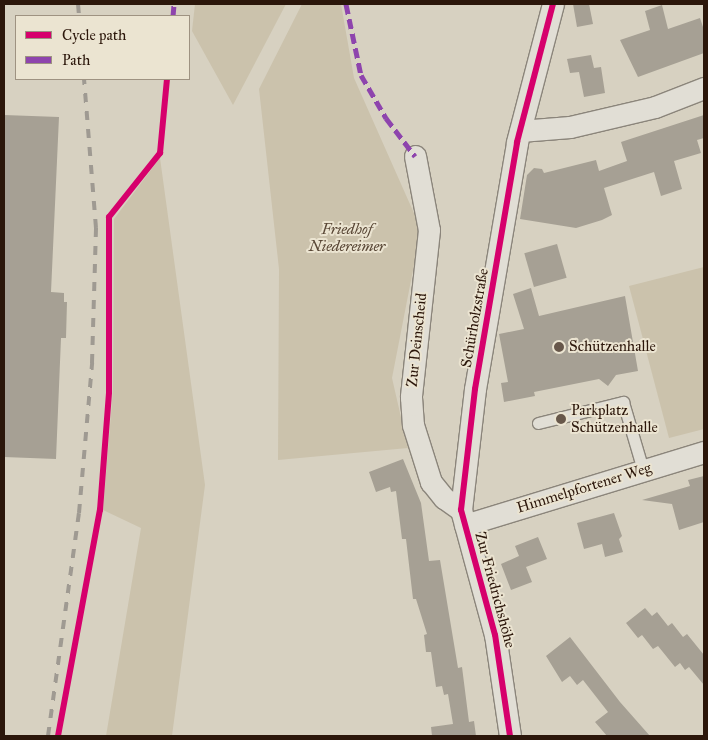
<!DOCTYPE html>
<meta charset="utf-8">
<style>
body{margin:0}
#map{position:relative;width:708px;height:740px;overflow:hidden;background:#d7d1c1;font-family:"IM FELL Great Primer",serif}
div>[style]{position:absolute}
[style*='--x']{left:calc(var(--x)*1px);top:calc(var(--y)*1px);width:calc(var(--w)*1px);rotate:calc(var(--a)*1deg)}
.green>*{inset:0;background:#cbc2ac}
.building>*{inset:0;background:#a6a094;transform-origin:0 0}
.roads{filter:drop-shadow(1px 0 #8b857b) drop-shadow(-1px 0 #8b857b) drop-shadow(0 1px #8b857b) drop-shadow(0 -1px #8b857b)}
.service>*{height:11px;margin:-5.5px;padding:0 5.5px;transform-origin:5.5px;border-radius:5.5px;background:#e1ded5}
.minor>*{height:21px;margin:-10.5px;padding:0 10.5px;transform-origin:10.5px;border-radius:10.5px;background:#e1ded5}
.rail>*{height:4px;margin-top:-2px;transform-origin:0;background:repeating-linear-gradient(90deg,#9f9a92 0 9px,transparent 0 18px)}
.quiet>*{height:5px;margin-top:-2.5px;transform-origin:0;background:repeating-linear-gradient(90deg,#8e44ad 0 10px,transparent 0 15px)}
.cycleway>*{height:6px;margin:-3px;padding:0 3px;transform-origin:3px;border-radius:3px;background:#d6006c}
.dots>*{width:14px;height:14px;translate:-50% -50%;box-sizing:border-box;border:2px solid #ebe4d1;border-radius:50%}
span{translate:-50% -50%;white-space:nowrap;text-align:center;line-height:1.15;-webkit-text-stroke:4px #ebe4d1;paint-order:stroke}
.park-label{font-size:15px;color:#584635;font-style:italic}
.street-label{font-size:15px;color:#2b160a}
.poi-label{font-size:15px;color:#2b160a}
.left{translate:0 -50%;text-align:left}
.frame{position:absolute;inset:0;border:5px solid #2b160a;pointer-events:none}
.legend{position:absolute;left:15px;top:15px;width:175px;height:65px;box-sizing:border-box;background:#ebe4d1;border:1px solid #9e9281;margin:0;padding:6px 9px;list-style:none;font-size:15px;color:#2b160a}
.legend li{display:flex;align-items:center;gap:10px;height:25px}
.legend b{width:25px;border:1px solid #9e9281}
</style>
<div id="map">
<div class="green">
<div style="clip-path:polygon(195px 4px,286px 4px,233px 105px,192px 31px)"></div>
<div style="clip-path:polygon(302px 4px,341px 4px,354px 78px,421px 229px,392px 378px,408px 448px,278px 460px,279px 269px,259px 89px)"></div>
<div style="clip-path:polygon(160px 158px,205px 485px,172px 736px,106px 736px,141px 528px,103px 510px,113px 390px,114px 219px)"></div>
<div style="clip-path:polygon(704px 267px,704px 429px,669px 438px,629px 286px)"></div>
</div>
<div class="building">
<div style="clip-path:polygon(573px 4px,589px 4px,593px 24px,577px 27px)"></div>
<div style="clip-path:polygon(662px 5px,668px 29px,700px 18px,704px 30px,704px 53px,638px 77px,620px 40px,650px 30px,645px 11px)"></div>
<div style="clip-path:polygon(591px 55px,594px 68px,601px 67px,605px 93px,584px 97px,579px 72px,570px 73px,567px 59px)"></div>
<div style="clip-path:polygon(4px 115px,59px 117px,51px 292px,64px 293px,64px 302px,67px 302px,66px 338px,61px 338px,56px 459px,4px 457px)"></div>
<div style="clip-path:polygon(704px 115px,704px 138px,697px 140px,701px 153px,674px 161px,682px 189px,661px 196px,654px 172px,604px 188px,612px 215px,602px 220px,576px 228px,520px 219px,527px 175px,534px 168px,542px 169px,544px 173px,596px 160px,599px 171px,627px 161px,621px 142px)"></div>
<div style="left:557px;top:244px;width:35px;height:34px;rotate:74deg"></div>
<div style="clip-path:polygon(531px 288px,539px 316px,625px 296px,638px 371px,616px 375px,608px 386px,599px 379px,534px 392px,535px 396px,504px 402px,501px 383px,508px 382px,499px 334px,524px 329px,513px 294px)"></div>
<div style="clip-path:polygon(403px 459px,421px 503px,429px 561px,440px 560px,458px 668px,462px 667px,469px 722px,474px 721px,476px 736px,432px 736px,431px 727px,453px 724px,448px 694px,444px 695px,442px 686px,436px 687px,431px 652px,426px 652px,424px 635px,427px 634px,416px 599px,413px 599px,406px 539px,402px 539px,396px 491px,391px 492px,390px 487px,376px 492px,369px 472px)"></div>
<div style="clip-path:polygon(704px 476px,704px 522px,679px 530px,672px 504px,642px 500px,690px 486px,688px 480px)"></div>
<div style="clip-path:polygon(614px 513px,622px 536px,619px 539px,623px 552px,605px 557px,602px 544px,584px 549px,577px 523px)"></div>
<div style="clip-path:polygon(538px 537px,547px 559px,526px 567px,532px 582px,511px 590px,501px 564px,519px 556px,515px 546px)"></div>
<div style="clip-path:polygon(645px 608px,652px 616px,657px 612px,668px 626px,672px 623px,683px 637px,687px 634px,704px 655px,704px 685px,689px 667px,685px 670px,680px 663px,675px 667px,658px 646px,653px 649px,642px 635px,638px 638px,626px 623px)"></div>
<div style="clip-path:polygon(570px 637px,620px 702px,650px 736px,607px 736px,595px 722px,608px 712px,583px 680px,577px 685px,570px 676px,562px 682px,546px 656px)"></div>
</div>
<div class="roads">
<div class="service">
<div style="--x:538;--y:423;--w:88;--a:-13.9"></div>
<div style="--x:623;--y:402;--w:71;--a:73.6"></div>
</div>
<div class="minor">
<div style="--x:520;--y:131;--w:50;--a:-4.6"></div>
<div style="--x:570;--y:127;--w:87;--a:-13.2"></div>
<div style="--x:655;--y:107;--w:53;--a:-21.2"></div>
<div style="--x:415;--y:156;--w:75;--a:79.3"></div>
<div style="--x:429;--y:230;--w:168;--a:96.2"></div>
<div style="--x:411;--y:397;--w:28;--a:86"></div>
<div style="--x:413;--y:425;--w:60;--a:72.5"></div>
<div style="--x:431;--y:482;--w:21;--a:51"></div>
<div style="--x:444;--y:498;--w:21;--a:35"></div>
<div style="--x:465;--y:525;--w:250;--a:-17"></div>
<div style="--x:510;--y:736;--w:102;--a:-98.4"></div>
<div style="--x:495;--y:635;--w:130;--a:-105.2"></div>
<div style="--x:461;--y:510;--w:122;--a:-83.4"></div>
<div style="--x:475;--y:389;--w:251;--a:-80.3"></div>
<div style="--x:517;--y:142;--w:143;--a:-75.4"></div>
</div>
</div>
<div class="rail">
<div style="--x:78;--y:4;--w:12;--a:85"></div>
<div style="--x:48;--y:736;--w:225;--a:-82.1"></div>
<div style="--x:79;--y:513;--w:151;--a:-85"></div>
<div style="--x:92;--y:363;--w:135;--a:-88.3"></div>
<div style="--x:96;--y:228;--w:149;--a:-94.6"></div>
</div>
<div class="quiet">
<div style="--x:346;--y:4;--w:73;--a:78.1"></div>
<div style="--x:361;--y:75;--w:50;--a:59.8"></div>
<div style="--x:386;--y:118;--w:48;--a:52.7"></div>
<div style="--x:173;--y:16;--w:12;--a:-85"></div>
</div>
<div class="cycleway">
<div style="--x:58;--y:736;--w:230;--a:-79.5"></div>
<div style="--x:100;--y:510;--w:118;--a:-85.6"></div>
<div style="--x:109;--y:392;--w:175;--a:-90"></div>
<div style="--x:109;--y:217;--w:82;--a:-51.4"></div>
<div style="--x:160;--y:153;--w:74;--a:-84.6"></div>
<div style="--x:510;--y:736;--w:102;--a:-98.4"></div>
<div style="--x:495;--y:635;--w:130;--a:-105.2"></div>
<div style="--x:461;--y:510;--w:122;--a:-83.4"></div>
<div style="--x:475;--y:389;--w:251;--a:-80.3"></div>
<div style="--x:517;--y:142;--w:143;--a:-75.4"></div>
</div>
<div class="dots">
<div style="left:559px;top:347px;background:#67574a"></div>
<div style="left:561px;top:419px;background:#67574a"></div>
</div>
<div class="park-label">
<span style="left:347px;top:238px">Friedhof<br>Niedereimer</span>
</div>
<div class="street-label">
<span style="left:475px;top:318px;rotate:-80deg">Schürholzstraße</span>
<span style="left:417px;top:340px;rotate:-84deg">Zur Deinscheid</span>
<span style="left:584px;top:488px;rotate:-17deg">Himmelpfortener Weg</span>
<span style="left:495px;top:590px;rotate:75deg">Zur Friedrichshöhe</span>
</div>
<div class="poi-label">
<span class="left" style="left:569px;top:347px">Schützenhalle</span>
<span class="left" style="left:571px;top:419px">Parkplatz<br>Schützenhalle</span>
</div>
<div class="frame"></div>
<ul class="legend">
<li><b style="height:6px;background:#d6006c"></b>Cycle path</li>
<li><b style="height:6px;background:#8e44ad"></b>Path</li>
</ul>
</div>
